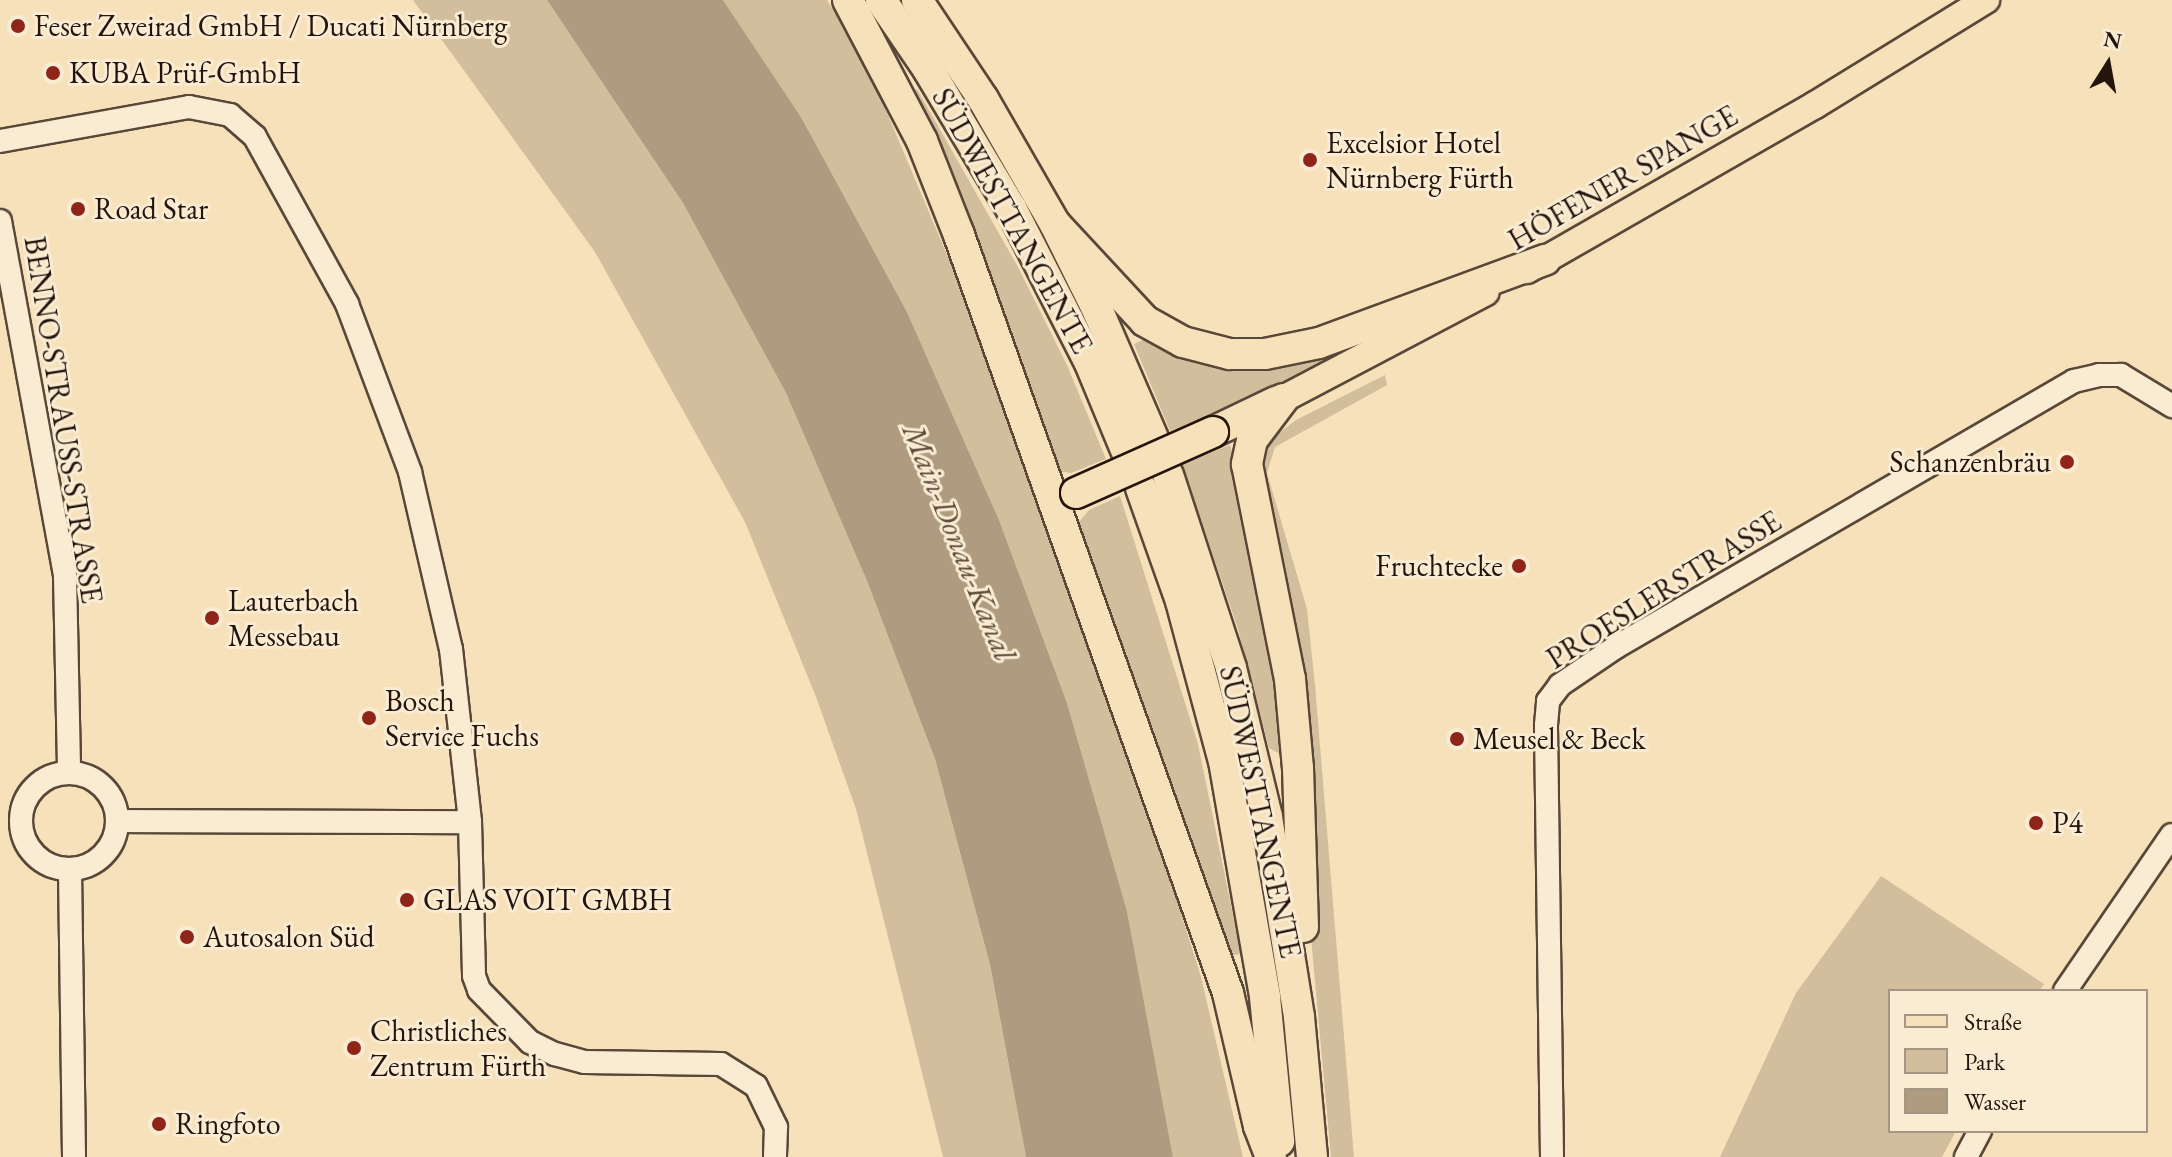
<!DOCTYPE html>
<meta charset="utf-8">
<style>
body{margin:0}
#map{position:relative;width:2172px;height:1157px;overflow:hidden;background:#f6e1bb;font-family:"EB Garamond",serif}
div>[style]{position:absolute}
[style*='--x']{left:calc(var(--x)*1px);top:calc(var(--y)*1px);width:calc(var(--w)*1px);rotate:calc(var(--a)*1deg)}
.green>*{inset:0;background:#d2be9d}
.water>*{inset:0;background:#af9b80}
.roads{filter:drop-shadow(2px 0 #594738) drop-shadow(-2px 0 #594738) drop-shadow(0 2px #594738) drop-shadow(0 -2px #594738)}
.minor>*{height:22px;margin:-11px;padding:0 11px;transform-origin:11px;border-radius:11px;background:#f9ecd3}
.minor>.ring{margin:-11px;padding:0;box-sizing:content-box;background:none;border:22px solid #f9ecd3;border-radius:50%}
.major>*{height:26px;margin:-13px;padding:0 13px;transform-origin:13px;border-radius:13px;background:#f6e1bb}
.highway>*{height:30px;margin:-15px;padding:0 15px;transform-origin:15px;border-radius:15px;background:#f6e1bb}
.bridges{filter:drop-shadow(2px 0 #25140c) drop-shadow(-2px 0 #25140c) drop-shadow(0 2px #25140c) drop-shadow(0 -2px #25140c)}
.highway-bridge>*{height:30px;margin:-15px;padding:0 15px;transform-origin:15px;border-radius:15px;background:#f6e1bb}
.dots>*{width:22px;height:22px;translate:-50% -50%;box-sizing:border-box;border:4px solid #f9ecd3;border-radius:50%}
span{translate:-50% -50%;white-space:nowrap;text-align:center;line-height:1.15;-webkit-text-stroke:6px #f9ecd3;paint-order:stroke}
.poi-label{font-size:30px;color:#25140c}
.left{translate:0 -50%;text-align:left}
.right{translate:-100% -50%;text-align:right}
.street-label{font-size:30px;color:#25140c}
.water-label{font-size:32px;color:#5c4a3a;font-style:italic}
.legend{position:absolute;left:1888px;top:989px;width:260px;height:144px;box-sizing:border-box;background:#f9ecd3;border:2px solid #a49683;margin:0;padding:10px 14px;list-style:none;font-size:24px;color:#25140c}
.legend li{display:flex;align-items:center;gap:16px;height:40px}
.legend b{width:40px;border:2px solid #a49683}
.north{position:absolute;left:2068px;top:24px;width:80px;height:80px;-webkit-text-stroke:6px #f9ecd3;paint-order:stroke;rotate:11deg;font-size:22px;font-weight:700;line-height:32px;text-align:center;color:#25140c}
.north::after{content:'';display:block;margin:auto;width:28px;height:36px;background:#25140c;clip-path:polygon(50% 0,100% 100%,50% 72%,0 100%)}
</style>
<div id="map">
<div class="green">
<div style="clip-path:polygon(413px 0,547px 0,683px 203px,786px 393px,867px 581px,935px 759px,990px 966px,1026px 1157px,943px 1157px,856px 809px,816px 697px,745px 522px,595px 252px)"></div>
<div style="clip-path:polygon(723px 0,827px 0,868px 68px,959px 283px,1033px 473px,1136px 769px,1201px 977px,1243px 1157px,1173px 1157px,1127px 911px,1067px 703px,999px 520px,907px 312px,801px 117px)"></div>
<div style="clip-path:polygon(917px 89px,1018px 267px,1067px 365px,1106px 459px,1071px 473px,1051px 470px,907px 96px)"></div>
<div style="clip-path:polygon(1149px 337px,1181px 351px,1373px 340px,1268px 393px,1170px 431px,1134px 344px)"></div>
<div style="clip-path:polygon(1385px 375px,1387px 385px,1275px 447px,1267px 473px,1307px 609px,1315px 685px,1354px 1157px,1331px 1157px,1307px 893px,1259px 495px,1261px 447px,1296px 420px)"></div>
<div style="clip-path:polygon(1230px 445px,1255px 534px,1286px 752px,1280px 754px,1269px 748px,1238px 629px,1182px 464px)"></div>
<div style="clip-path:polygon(1120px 496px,1198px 744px,1241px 954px,1226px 956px,1075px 534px,1078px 523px,1089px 510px)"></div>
<div style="clip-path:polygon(1881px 876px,2044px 984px,2039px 991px,1890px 991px,1890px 1131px,1956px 1131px,1942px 1157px,1720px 1157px,1796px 993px)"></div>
</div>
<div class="water">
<div style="clip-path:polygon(547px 0,723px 0,801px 117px,907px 312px,999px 520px,1067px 703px,1127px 911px,1173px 1157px,1026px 1157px,990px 965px,935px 759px,867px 581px,786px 393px,683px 203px)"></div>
</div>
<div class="roads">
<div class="minor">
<div style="--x:0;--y:141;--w:192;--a:-10.2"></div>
<div style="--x:189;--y:107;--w:42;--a:11"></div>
<div style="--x:230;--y:115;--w:33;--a:41"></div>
<div style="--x:255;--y:137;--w:191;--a:61.1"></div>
<div style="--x:347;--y:304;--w:179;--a:69.4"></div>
<div style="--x:410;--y:472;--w:182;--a:77"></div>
<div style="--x:451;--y:649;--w:174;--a:83.7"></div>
<div style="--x:470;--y:822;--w:154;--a:88.5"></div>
<div style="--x:474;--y:976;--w:15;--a:70"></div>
<div style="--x:479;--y:990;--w:73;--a:45.6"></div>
<div style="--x:530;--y:1042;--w:28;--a:26"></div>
<div style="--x:555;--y:1054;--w:31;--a:15"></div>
<div style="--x:585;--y:1062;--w:136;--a:0.8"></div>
<div style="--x:721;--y:1064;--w:41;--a:32.2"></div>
<div style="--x:756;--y:1086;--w:46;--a:64"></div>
<div style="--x:776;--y:1127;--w:30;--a:92"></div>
<div style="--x:0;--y:221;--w:361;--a:79.6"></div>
<div style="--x:65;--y:576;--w:197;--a:88.8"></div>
<div class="ring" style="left:21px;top:773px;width:74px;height:74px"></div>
<div style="--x:117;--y:821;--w:353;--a:0.2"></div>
<div style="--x:70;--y:870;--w:287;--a:89.2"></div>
<div style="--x:2065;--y:991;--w:189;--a:-55.6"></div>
<div style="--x:1552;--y:1157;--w:432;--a:-90.8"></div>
<div style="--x:1546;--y:725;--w:24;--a:-85"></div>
<div style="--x:1548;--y:701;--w:20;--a:-53"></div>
<div style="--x:1560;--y:685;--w:68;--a:-34.2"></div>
<div style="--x:1616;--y:647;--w:530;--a:-30.15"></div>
<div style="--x:2074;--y:381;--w:26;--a:-13"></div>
<div style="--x:2099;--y:375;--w:22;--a:0"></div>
<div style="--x:2121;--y:375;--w:60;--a:31.3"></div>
<div style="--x:1966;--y:1157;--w:30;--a:-62"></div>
</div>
<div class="major">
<div style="--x:1527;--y:270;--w:332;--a:-29.8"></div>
<div style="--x:1815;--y:105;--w:201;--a:-31.6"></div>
<div style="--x:1283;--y:399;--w:229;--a:-27.8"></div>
</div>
<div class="highway">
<div style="--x:848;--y:0;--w:159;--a:62.3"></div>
<div style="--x:922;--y:141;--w:101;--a:68.5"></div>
<div style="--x:959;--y:235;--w:804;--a:70.46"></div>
<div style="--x:1228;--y:993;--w:137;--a:76.9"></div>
<div style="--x:1259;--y:1126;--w:33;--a:69"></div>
<div style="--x:881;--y:0;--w:83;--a:55.7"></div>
<div style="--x:928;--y:69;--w:162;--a:59.2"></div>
<div style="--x:1011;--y:208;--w:174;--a:63"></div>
<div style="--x:1090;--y:363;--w:94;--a:67.5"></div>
<div style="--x:917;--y:0;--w:119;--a:56.3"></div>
<div style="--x:983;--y:99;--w:144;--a:60.1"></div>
<div style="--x:1055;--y:224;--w:97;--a:63.7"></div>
<div style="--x:1098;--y:311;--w:138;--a:66.6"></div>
<div style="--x:1055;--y:224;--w:132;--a:47.1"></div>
<div style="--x:1145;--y:321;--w:43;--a:28.9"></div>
<div style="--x:1183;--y:342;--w:48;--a:14.6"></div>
<div style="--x:1229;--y:354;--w:36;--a:0"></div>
<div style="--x:1265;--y:354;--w:55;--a:-11.5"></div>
<div style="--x:1319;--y:343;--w:241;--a:-20.2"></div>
<div style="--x:1283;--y:399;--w:51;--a:127.1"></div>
<div style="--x:1252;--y:440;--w:25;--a:102"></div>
<div style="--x:1247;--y:464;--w:219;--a:78.7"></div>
<div style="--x:1290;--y:679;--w:89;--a:84.9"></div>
<div style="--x:1298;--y:768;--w:159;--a:88.2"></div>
<div style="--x:1213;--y:432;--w:70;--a:-25.5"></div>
<div style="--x:1168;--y:475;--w:203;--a:71.9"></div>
<div style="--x:1231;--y:668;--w:153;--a:76.4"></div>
<div style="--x:1267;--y:817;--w:203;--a:80.9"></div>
<div style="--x:1299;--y:1017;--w:141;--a:84.7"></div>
<div style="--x:1141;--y:488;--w:120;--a:70.5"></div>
<div style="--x:1181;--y:601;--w:166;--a:75"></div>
<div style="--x:1224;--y:761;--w:240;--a:80.1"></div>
<div style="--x:1265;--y:997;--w:145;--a:84.4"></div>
</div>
</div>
<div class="bridges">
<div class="highway-bridge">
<div style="--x:1076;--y:493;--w:150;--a:-24"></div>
</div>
</div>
<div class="dots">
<div style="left:18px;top:26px;background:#8f2418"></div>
<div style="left:53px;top:73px;background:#8f2418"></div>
<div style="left:1310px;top:160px;background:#8f2418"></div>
<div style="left:78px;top:209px;background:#8f2418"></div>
<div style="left:2067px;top:462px;background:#8f2418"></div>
<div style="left:1519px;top:566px;background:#8f2418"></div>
<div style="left:212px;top:618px;background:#8f2418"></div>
<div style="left:369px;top:718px;background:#8f2418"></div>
<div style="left:1457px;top:739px;background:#8f2418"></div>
<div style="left:2036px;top:823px;background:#8f2418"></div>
<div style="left:407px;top:900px;background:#8f2418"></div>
<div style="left:187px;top:937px;background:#8f2418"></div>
<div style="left:354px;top:1048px;background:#8f2418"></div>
<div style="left:159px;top:1124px;background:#8f2418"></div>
</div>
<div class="poi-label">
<span class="left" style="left:34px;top:26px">Feser Zweirad GmbH / Ducati Nürnberg</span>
<span class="left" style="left:69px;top:73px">KUBA Prüf-GmbH</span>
<span class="left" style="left:1326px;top:160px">Excelsior Hotel<br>Nürnberg Fürth</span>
<span class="left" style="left:94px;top:209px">Road Star</span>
<span class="right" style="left:2051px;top:462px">Schanzenbräu</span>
<span class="right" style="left:1503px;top:566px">Fruchtecke</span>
<span class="left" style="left:228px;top:618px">Lauterbach<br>Messebau</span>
<span class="left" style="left:385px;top:718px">Bosch<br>Service Fuchs</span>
<span class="left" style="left:1473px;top:739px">Meusel &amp; Beck</span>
<span class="left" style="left:2052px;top:823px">P4</span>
<span class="left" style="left:423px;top:900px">GLAS VOIT GMBH</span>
<span class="left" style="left:203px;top:937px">Autosalon Süd</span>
<span class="left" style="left:370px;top:1048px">Christliches<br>Zentrum Fürth</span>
<span class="left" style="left:175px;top:1124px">Ringfoto</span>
</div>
<div class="street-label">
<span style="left:1623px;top:178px;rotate:-30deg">HÖFENER SPANGE</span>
<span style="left:1012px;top:221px;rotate:61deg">SÜDWESTTANGENTE</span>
<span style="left:63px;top:420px;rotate:81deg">BENNO-STRAUSS-STRASSE</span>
<span style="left:1664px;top:590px;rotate:-32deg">PROESLERSTRASSE</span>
<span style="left:1260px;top:812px;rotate:78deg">SÜDWESTTANGENTE</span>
</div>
<div class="water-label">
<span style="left:959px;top:542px;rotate:68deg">Main-Donau-Kanal</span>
</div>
<ul class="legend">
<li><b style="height:10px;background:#f6e1bb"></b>Straße</li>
<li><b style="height:22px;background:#d2be9d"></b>Park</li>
<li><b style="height:22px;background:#af9b80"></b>Wasser</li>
</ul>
<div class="north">N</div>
</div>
